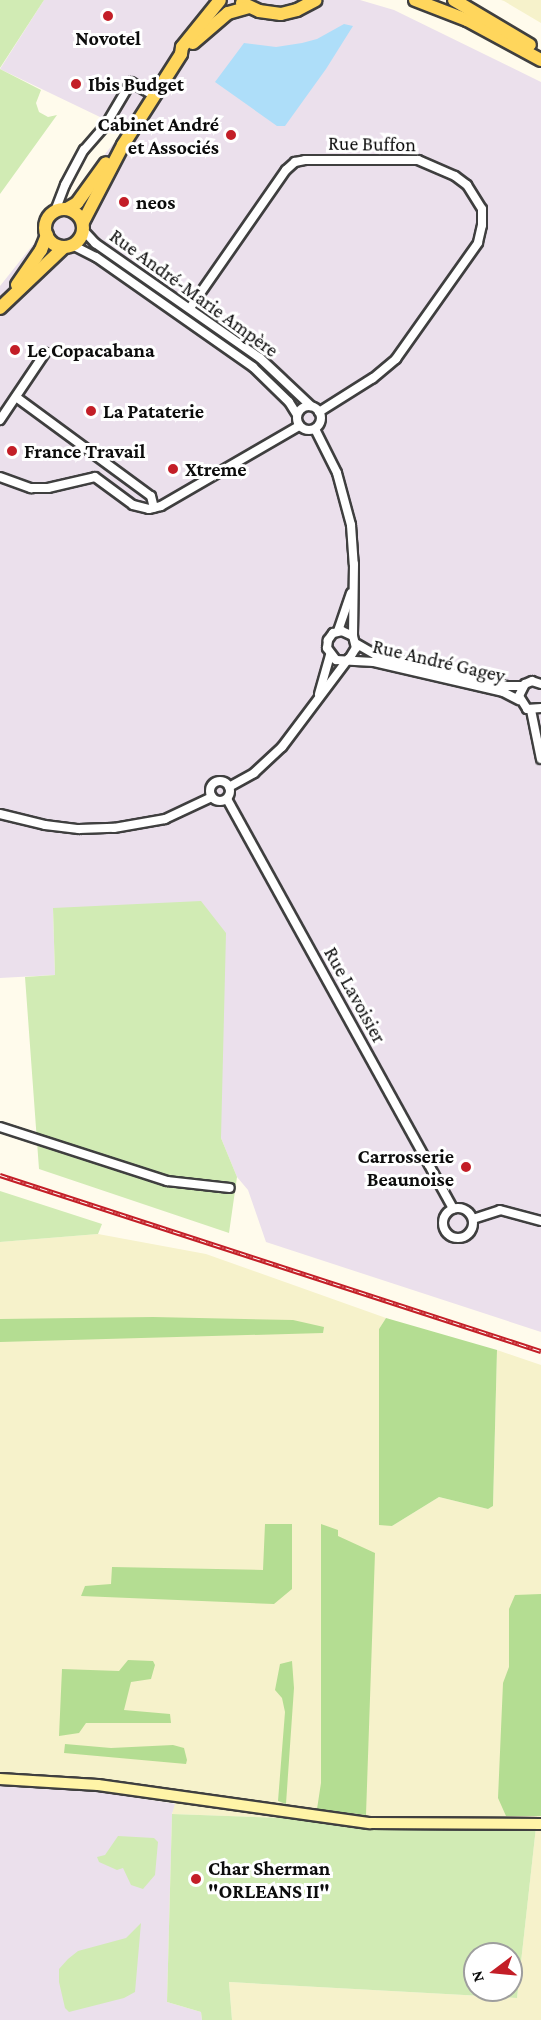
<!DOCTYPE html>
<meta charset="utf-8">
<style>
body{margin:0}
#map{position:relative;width:541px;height:2020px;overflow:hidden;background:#fffbec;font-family:"Crimson Pro",serif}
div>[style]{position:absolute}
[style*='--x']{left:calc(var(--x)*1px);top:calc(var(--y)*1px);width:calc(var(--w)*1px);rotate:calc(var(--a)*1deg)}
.industrial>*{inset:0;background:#ebe0ec}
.farmland>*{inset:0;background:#f6f2cb}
.green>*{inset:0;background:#d1ebb4}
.forest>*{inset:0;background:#b4dd92}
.water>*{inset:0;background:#aedef9}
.roads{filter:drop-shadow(2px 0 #3f3f3f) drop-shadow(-2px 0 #3f3f3f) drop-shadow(0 2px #3f3f3f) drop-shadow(0 -2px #3f3f3f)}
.minor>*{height:8px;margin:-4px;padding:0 4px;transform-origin:4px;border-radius:4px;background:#fff}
.minor>.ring{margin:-4px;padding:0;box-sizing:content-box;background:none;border:8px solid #fff;border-radius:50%}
.secondary>*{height:10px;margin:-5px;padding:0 5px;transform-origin:5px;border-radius:5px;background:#fff4a7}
.primary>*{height:12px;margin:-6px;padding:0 6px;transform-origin:6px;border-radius:6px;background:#ffd65c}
.primary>.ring{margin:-6px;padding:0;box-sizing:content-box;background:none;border:12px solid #ffd65c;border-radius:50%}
.rail>*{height:4.5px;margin-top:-2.25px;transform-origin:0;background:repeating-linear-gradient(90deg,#fff 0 7px,#c31e27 0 14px);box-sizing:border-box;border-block:2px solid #c31e27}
.dots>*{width:16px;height:16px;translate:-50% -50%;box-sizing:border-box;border:3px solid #fff;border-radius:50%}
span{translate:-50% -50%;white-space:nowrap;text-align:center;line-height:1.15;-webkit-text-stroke:6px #fff;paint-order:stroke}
.poi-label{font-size:20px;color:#0c0c0c;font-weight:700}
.left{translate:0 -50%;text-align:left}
.right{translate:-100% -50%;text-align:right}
.street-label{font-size:20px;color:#0c0c0c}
.north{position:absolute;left:463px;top:1942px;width:60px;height:60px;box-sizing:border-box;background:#fff;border:2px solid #9e9e9e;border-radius:50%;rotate:254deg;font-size:16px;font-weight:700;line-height:24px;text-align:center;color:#0c0c0c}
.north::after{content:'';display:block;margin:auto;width:21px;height:27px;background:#c31e27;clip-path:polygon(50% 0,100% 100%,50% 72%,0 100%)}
</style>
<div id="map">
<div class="industrial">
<div style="clip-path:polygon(44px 0,360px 0,394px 10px,541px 82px,541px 1332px,266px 1242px,248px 1190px,237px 1177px,221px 1138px,221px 1096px,53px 909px,55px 975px,0 978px,0 286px,125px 129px,0 69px)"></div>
<div style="clip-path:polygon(57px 1785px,176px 1804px,172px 1814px,167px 2002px,201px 2012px,202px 2020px,0 2020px,0 1786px)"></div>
</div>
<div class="farmland">
<div style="clip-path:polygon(501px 0,541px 0,541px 23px,504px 1px)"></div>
<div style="clip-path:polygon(98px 1234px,206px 1254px,386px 1318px,379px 1329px,392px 1526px,439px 1497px,488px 1509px,493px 1506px,497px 1350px,541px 1365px,541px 2020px,232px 2020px,229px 1982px,517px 1998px,536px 1827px,172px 1814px,175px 1804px,169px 1789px,51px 1775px,0 1774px,0 1242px)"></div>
</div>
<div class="green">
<div style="clip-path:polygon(0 0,44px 0,0 68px)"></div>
<div style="clip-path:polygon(0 69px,41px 90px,36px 103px,39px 112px,48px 117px,57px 115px,0 194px)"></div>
<div style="clip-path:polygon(201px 901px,226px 933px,221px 1138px,237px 1177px,229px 1233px,39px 1169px,25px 977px,55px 975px,53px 908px)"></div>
<div style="clip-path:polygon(0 1191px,102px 1224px,98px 1234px,0 1242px)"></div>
<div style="clip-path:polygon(evenodd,172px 1814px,536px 1827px,517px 1998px,229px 1982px,232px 2020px,202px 2020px,201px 2012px,167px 2002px,172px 1814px,475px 1954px,511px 1954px,511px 1990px,475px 1990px,475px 1954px)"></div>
<div style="clip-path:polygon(118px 1836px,154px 1838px,158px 1842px,155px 1875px,143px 1889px,131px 1885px,123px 1868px,117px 1870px,99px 1862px,97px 1857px,105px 1855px)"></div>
<div style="clip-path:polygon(141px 1923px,135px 1992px,124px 1998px,69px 2012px,65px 2008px,59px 1982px,59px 1969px,68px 1959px,78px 1951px,126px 1938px)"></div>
</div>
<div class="forest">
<div style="clip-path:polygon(153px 1317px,293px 1320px,324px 1327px,323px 1333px,0 1342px,0 1319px)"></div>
<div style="clip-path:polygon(386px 1318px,497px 1350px,493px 1506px,488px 1509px,439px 1497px,392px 1526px,379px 1525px,379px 1329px)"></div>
<div style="clip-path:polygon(265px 1524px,292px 1524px,292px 1589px,274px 1604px,81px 1596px,85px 1586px,111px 1584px,112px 1567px,263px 1570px)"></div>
<div style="clip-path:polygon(321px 1524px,338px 1530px,338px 1536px,375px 1553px,366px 1815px,317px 1809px,321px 1783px)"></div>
<div style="clip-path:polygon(541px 1594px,541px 1816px,506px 1816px,498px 1798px,503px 1683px,509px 1667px,509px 1609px,515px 1595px)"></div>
<div style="clip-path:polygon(128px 1660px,153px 1661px,155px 1665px,151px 1679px,131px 1682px,124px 1710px,170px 1714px,171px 1723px,86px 1723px,79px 1733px,59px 1736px,62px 1669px,119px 1671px)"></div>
<div style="clip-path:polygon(292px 1661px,294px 1688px,286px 1804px,278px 1801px,285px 1712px,282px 1698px,275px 1690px,280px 1664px)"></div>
<div style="clip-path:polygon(65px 1744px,111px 1748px,173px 1745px,184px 1748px,187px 1760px,186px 1764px,64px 1753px)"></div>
</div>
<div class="water">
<div style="clip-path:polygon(344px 24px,353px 26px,326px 69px,285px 126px,277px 126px,215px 82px,244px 43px,276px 47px,302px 43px,317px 39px)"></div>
</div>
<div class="roads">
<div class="minor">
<div style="--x:55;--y:211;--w:28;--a:-69"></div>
<div style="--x:65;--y:185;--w:40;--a:-62"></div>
<div style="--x:84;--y:150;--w:32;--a:-49"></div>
<div style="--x:105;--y:126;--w:51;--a:-59.4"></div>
<div style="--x:131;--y:82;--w:27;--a:31"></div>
<div style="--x:83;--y:230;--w:18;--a:47"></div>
<div style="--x:95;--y:243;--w:201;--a:34.9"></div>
<div style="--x:260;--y:358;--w:70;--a:43.3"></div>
<div style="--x:72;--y:245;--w:27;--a:27"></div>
<div style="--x:96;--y:257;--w:192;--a:35"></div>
<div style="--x:253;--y:367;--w:50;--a:44.2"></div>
<div style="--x:289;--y:402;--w:15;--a:58"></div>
<div style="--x:190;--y:308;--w:168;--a:-55.2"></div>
<div style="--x:286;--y:170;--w:12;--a:-42"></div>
<div style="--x:295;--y:162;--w:10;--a:-11"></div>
<div style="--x:305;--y:160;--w:113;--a:0"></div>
<div style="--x:418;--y:160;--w:40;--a:23.4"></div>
<div style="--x:455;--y:176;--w:15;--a:37"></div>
<div style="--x:467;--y:185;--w:28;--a:58"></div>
<div style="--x:482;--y:209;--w:16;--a:90"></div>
<div style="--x:482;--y:225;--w:18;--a:103"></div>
<div style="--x:478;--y:243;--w:142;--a:125.3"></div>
<div style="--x:396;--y:359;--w:30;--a:140"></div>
<div style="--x:373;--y:378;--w:64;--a:147.8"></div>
<div style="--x:16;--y:397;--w:167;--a:36.3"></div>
<div style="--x:151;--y:496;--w:12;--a:76"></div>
<div class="ring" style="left:297px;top:406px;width:16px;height:16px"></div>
<div style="--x:0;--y:420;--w:81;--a:-56.1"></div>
<div style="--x:315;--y:429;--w:49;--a:63.4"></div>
<div style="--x:337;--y:473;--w:54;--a:74.9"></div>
<div style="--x:351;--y:525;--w:39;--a:86"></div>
<div style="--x:354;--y:564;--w:72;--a:90.8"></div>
<div style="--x:0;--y:477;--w:33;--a:20"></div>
<div style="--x:31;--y:488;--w:17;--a:0"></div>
<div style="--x:48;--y:488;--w:48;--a:-13.2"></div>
<div style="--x:95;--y:477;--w:47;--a:36.4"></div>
<div style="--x:133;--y:505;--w:16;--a:14"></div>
<div style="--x:149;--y:509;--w:12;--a:-14"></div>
<div style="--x:161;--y:506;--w:160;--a:-30.1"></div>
<div style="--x:338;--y:631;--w:40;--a:-71.1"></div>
<div style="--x:357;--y:644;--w:22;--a:30"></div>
<div style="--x:376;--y:655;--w:135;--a:13.3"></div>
<div style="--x:507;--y:686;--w:15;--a:0"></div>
<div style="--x:349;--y:659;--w:13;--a:-58"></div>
<div style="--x:356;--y:648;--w:12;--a:-104"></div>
<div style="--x:353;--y:636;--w:12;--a:-156"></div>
<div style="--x:342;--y:631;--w:9;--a:167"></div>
<div style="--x:333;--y:633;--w:9;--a:126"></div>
<div style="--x:328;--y:640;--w:8;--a:97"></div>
<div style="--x:327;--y:648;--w:15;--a:53"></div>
<div style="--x:336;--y:660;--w:38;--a:3"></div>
<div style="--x:374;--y:662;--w:132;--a:13.1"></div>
<div style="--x:503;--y:692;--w:18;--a:27"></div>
<div style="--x:541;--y:684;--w:9;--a:-162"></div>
<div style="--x:532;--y:681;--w:8;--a:157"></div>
<div style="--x:525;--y:684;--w:13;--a:117"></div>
<div style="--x:519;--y:696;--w:15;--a:58"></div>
<div style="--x:527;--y:709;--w:14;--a:-4"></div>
<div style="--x:319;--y:694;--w:41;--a:-74.2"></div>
<div style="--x:531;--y:710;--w:50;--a:78.5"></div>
<div class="ring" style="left:210px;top:781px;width:12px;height:12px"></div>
<div style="--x:229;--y:787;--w:29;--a:-29"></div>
<div style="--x:254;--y:773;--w:38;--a:-43"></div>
<div style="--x:282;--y:747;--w:110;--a:-53.1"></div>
<div style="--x:227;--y:799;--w:468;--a:61.1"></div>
<div style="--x:0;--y:814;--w:46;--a:13.7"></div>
<div style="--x:45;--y:825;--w:34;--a:7"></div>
<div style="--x:79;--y:829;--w:35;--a:-2"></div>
<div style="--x:114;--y:828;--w:52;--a:-10"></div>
<div style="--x:165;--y:819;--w:52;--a:-25.1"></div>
<div style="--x:0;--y:1127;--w:176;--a:17.9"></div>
<div style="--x:167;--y:1181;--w:63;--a:6.3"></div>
<div class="ring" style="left:443px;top:1208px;width:22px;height:22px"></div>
<div style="--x:473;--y:1219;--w:28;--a:-18"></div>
<div style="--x:500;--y:1210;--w:42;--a:15"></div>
</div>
<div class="secondary">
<div style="--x:0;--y:1779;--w:98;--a:3.5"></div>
<div style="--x:98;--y:1785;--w:275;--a:8"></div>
<div style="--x:370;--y:1823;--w:171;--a:0.3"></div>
</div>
<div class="primary">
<div style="--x:415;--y:0;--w:56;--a:21"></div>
<div style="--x:467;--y:20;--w:84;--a:28.4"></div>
<div style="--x:454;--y:0;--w:88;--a:30.6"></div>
<div style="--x:242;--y:3;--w:19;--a:25"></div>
<div style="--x:259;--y:11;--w:22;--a:8"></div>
<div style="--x:281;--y:14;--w:16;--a:-14"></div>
<div style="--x:297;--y:10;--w:21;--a:-28"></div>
<div style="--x:193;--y:43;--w:46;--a:-40.6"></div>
<div style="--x:228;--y:13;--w:22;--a:-16"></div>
<div class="ring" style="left:45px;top:209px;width:26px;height:26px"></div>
<div style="--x:67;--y:209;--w:12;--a:-31"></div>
<div style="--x:77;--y:203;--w:49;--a:-54.1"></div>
<div style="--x:83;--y:222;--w:87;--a:-62.5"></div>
<div style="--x:123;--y:145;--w:108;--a:-57.5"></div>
<div style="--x:181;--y:54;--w:7;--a:-82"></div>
<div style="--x:182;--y:47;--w:60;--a:-51"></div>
<div style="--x:17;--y:285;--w:42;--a:-55.6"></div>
<div style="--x:41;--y:250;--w:16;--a:-68"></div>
<div style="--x:0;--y:308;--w:88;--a:-43.6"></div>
</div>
</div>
<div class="rail">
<div style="--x:0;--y:1175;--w:569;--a:18.02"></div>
</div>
<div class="dots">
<div style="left:108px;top:16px;background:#c31e27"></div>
<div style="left:76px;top:84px;background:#c31e27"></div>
<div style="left:231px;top:135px;background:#c31e27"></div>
<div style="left:124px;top:202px;background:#c31e27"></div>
<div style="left:15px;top:350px;background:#c31e27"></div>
<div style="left:91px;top:411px;background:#c31e27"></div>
<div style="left:12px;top:451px;background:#c31e27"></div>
<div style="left:173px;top:469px;background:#c31e27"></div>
<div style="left:466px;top:1167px;background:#c31e27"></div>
<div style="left:196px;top:1879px;background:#c31e27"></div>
</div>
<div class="poi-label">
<span style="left:108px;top:38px">Novotel</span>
<span class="left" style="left:88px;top:84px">Ibis Budget</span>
<span class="right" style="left:219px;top:136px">Cabinet André<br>et Associés</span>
<span class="left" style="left:136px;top:202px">neos</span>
<span class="left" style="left:27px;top:350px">Le Copacabana</span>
<span class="left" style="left:103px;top:411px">La Pataterie</span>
<span class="left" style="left:24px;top:451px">France Travail</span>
<span class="left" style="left:185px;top:469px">Xtreme</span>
<span class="right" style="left:454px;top:1168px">Carrosserie<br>Beaunoise</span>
<span class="left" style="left:208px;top:1880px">Char Sherman<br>"ORLEANS II"</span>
</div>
<div class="street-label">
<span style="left:372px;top:144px;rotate:1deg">Rue Buffon</span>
<span style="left:194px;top:293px;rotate:36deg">Rue André-Marie Ampère</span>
<span style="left:439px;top:661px;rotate:13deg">Rue André Gagey</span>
<span style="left:355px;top:995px;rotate:61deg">Rue Lavoisier</span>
</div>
<div class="north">N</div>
</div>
